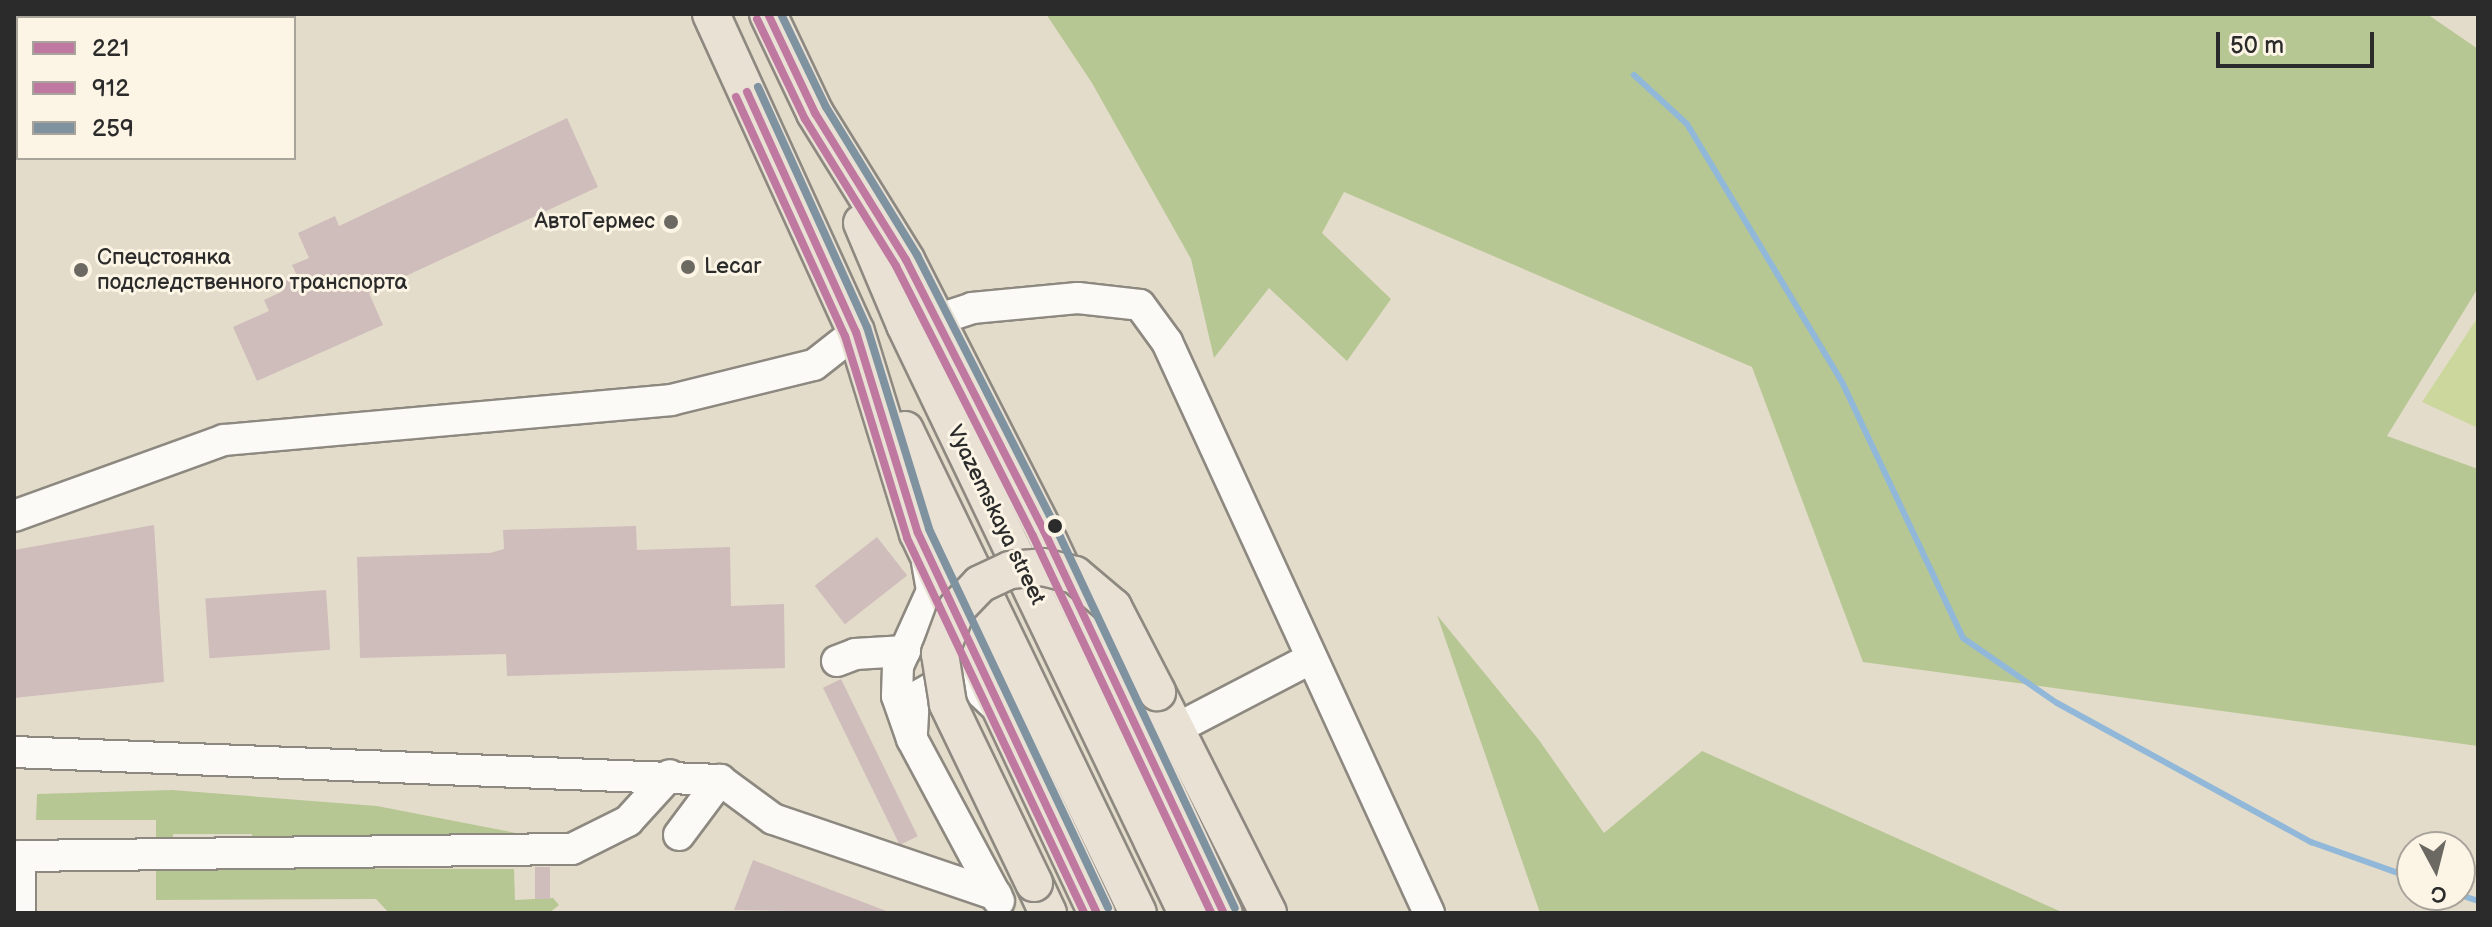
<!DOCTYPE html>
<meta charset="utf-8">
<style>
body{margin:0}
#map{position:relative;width:2492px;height:927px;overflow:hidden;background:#e4dcca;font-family:"Balsamiq Sans",sans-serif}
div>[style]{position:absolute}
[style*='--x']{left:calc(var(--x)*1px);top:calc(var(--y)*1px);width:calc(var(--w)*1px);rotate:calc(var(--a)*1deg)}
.green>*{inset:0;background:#ccd79d}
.forest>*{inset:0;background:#b7c794}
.stream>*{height:6px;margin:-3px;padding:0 3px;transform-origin:3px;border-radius:3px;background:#91b8d9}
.building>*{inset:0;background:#cfbdbc;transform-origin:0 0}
.roads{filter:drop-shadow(2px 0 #8d8980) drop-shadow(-2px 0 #8d8980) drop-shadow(0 2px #8d8980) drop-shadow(0 -2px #8d8980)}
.minor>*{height:30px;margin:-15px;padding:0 15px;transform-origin:15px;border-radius:15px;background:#fbfaf7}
.major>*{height:36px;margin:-18px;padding:0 18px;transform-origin:18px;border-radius:18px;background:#eae1d5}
.bridges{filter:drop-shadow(2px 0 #8d8980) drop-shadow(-2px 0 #8d8980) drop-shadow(0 2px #8d8980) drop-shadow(0 -2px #8d8980)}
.major-bridge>*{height:36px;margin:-18px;padding:0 18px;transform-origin:18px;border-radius:18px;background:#eae1d5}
.bus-1>*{height:8px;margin:-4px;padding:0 4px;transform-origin:4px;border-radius:4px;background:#bf79a0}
.bus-2>*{height:8px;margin:-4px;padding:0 4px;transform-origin:4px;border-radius:4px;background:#bf79a0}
.bus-3>*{height:8px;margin:-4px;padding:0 4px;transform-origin:4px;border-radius:4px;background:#7e92a0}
.dots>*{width:22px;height:22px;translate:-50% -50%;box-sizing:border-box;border:4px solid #fcf5e5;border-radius:50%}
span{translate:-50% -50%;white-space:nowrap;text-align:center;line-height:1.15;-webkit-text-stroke:6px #fcf5e5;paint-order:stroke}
.poi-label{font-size:22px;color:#2b2b2b}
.right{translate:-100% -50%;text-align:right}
.left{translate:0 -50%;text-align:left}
.street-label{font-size:22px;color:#2b2b2b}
.frame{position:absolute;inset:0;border:16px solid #2b2b2b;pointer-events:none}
.legend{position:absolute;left:16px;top:16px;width:280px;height:144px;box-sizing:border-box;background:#fcf5e5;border:2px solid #a8a49b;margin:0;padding:10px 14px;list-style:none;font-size:24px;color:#2b2b2b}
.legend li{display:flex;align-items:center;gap:16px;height:40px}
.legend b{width:40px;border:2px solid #a8a49b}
.north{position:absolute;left:2396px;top:831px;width:80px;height:80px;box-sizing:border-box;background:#fcf5e5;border:2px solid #a8a49b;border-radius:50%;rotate:173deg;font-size:22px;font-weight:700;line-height:32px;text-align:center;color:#2b2b2b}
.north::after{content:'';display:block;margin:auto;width:28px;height:36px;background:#6c6963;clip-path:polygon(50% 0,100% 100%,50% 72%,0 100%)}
.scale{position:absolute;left:2216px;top:32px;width:158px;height:36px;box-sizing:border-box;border:4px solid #2b2b2b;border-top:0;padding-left:10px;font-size:24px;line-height:28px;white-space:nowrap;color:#2b2b2b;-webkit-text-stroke:6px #fcf5e5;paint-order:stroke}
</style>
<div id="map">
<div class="green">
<div style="clip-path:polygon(2478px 317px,2478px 428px,2422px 402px)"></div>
</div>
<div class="forest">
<div style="clip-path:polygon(1046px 14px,2427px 14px,2478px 49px,2478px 288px,2387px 436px,2478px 469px,2478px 746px,1863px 662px,1752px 367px,1344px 192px,1322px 233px,1391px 299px,1347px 361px,1269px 288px,1214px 358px,1191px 259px,1092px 83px)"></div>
<div style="clip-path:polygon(1437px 615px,1539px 740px,1604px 833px,1702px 751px,2064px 913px,1540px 913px)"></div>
<div style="clip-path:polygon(172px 790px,377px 806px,547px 839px,252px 842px,252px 834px,173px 834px,173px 842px,156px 842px,156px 820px,36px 820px,37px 794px)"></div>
<div style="clip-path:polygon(156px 868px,514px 869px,515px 900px,553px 898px,559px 905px,549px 913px,389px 913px,376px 899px,156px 900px)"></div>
</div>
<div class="stream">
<div style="--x:1634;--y:75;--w:72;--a:42.8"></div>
<div style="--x:1687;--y:124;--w:301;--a:59"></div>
<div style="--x:1842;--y:382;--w:283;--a:64.7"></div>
<div style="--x:1963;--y:638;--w:114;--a:34.7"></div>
<div style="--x:2057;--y:703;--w:290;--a:28.7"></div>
<div style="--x:2311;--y:842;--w:107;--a:19.6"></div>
<div style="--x:2460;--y:895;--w:19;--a:18"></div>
</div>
<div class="building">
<div style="clip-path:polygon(567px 118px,598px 187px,369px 293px,383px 325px,257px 381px,233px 327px,269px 311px,264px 300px,281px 292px,278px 284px,297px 276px,292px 265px,309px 258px,298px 233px,335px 216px,339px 226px)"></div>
<div style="clip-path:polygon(154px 525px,164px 682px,14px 698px,14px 550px)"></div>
<div style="clip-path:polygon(636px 526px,637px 550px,730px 547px,731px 606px,784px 604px,785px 668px,507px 676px,506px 654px,360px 658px,357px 557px,490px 553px,504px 549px,503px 530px)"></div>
<div style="left:877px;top:537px;width:49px;height:79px;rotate:52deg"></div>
<div style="left:326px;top:590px;width:60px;height:121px;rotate:86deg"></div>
<div style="left:841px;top:679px;width:175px;height:20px;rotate:64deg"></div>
<div style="clip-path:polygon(753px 860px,889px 912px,889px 913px,734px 910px)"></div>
<div style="left:535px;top:867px;width:15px;height:32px"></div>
</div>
<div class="roads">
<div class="minor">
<div style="--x:74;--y:18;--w:10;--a:-24"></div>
<div style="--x:14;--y:45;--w:4;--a:-27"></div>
<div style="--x:936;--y:320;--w:38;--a:-18"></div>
<div style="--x:972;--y:308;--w:106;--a:-5.4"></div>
<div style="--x:1078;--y:298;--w:62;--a:6.4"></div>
<div style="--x:1140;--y:305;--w:46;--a:53.9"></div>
<div style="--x:1167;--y:342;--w:628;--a:65.35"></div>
<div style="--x:14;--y:516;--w:223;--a:-19.9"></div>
<div style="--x:224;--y:440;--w:449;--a:-5.1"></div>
<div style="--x:671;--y:400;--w:147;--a:-13.8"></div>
<div style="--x:814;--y:365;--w:53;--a:-38.2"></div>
<div style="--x:927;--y:562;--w:29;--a:80"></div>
<div style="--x:932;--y:591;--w:82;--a:114.4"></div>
<div style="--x:898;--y:666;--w:30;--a:92"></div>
<div style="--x:897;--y:696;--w:46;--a:70.8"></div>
<div style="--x:912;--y:739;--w:184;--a:61.8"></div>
<div style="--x:837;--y:661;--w:19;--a:-21"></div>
<div style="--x:855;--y:654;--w:50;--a:-3.4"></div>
<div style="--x:1193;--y:720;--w:132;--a:-27.5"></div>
<div style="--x:912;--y:733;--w:35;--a:-87"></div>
<div style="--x:914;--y:698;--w:29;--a:-29"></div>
<div style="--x:939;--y:684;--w:35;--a:3"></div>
<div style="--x:974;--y:686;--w:33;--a:43"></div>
<div style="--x:14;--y:752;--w:707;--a:2.27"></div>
<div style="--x:720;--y:780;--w:66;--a:36.3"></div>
<div style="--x:773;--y:819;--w:236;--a:18.8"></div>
<div style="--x:679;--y:835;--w:69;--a:-53.3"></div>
<div style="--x:20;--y:913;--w:57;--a:-90"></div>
<div style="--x:20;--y:856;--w:552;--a:-0.73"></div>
<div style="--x:572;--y:849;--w:63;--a:-26.6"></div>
<div style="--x:628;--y:821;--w:62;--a:-47.6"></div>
</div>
<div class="major">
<div style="--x:711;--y:14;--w:349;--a:65.5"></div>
<div style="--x:856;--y:332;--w:210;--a:72.9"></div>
<div style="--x:918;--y:533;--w:420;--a:64.8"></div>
<div style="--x:768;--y:14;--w:110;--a:64.6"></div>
<div style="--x:815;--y:113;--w:173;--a:58.2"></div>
<div style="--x:906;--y:260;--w:304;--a:63"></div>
<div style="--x:1044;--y:531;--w:422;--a:64.8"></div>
<div style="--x:862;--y:223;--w:111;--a:67.1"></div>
<div style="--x:905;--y:325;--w:652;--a:64.38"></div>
<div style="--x:905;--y:430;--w:536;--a:64.25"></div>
<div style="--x:1157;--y:692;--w:247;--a:63.3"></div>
<div style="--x:1034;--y:883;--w:33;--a:65"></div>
</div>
</div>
<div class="bridges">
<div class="major-bridge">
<div style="--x:1034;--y:883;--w:199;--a:-115.7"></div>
<div style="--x:948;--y:704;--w:51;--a:-99.1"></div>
<div style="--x:940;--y:654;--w:49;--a:-69.7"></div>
<div style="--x:957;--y:608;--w:33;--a:-46"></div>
<div style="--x:980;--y:584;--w:33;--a:-25"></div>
<div style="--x:1010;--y:570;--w:33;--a:-5"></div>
<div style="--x:1043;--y:567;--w:33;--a:14"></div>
<div style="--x:1075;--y:575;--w:50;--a:40.1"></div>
<div style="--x:1113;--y:607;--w:96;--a:62.6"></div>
</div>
</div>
<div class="bus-1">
<div style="--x:768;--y:14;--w:110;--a:64.6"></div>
<div style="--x:815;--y:113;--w:173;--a:58.2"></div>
<div style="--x:906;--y:260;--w:304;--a:63"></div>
<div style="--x:1044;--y:531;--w:422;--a:64.8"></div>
<div style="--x:747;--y:92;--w:264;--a:65.6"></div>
<div style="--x:856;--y:332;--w:210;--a:72.9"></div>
<div style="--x:918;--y:533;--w:420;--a:64.8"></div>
</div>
<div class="bus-2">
<div style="--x:757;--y:19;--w:111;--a:64.4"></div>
<div style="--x:805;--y:119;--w:173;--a:58.2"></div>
<div style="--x:896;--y:266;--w:303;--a:63.1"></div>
<div style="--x:1033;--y:536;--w:417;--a:64.7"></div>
<div style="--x:736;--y:97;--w:263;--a:65.5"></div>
<div style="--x:845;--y:336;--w:211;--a:72.9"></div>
<div style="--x:907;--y:538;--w:415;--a:64.7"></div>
</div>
<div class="bus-3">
<div style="--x:781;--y:14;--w:103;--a:64.2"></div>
<div style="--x:826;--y:107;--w:174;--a:58.4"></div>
<div style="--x:917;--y:255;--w:304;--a:63"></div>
<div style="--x:1055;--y:526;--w:422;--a:64.8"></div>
<div style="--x:758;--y:87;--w:264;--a:65.6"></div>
<div style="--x:867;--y:327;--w:211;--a:72.9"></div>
<div style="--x:929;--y:529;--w:419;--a:64.7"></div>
</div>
<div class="dots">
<div style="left:671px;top:222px;background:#6c6963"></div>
<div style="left:688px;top:267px;background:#6c6963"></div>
<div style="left:81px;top:270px;background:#6c6963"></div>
<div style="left:1055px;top:526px;background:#2b2b2b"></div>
</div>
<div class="poi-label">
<span class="right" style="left:655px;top:222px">АвтоГермес</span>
<span class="left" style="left:97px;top:270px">Спецстоянка<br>подследственного транспорта</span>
<span class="left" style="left:704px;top:267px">Lecar</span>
</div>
<div class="street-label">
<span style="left:996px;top:515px;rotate:64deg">Vyazemskaya street</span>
</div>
<div class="frame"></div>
<ul class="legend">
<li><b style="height:10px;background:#bf79a0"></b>221</li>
<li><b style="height:10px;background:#bf79a0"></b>912</li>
<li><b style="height:10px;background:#7e92a0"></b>259</li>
</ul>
<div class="north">С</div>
<div class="scale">50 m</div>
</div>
